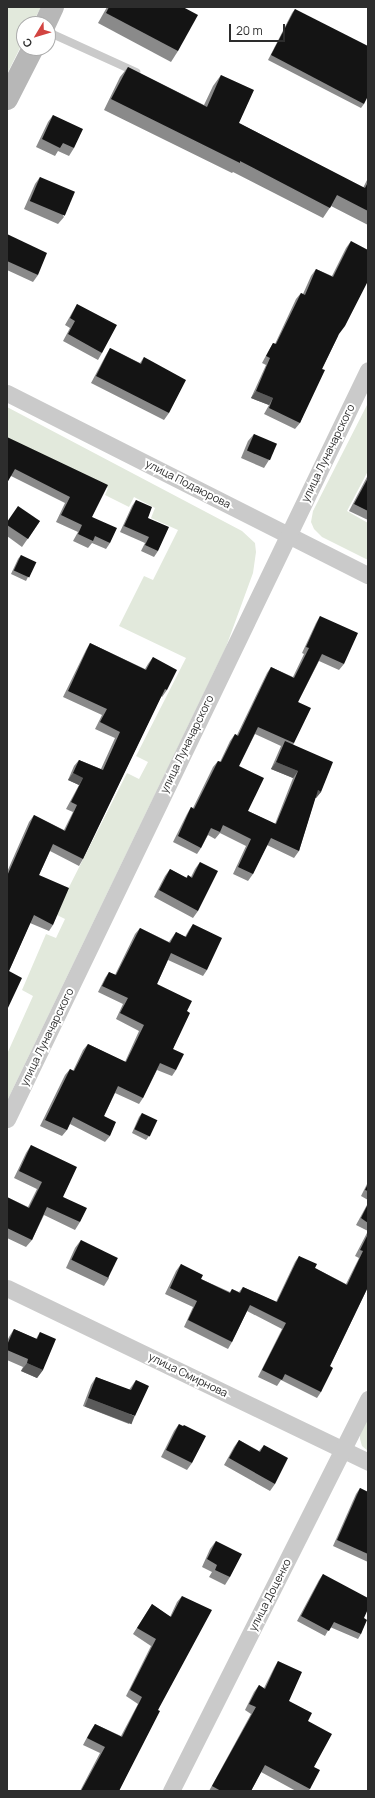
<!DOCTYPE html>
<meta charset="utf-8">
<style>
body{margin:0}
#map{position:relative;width:375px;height:1798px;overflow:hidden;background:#fff;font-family:Manrope,sans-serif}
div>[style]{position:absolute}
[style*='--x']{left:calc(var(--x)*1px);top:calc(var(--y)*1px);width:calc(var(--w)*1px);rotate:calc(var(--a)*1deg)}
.green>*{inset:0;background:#e2e9dc}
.lane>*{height:8px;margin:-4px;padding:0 4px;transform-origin:4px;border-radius:4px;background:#cacaca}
.street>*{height:17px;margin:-8.5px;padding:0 8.5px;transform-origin:8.5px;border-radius:8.5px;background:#cacaca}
.secondary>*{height:22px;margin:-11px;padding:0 11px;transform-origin:11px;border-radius:11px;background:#b7b7b7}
.wall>*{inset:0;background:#8a8a8a}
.shaded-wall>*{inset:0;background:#5a5a5a;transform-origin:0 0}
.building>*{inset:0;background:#141414;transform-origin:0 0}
span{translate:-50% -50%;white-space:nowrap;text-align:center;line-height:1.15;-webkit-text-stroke:4px #fff;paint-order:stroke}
.street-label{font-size:11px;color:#2d2d2d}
.frame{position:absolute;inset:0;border:8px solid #2d2d2d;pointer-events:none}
.north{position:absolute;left:16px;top:16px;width:40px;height:40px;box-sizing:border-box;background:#fff;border:1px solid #ababab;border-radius:50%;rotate:232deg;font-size:11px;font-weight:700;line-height:16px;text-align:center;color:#2d2d2d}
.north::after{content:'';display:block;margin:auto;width:14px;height:18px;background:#d24441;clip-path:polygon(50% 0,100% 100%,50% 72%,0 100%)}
.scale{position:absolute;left:229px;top:24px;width:56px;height:18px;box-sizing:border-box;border:2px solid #2d2d2d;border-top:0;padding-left:5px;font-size:12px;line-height:14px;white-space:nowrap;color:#2d2d2d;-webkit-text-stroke:3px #fff;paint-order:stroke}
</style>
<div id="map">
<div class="green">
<div style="clip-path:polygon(7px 7px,41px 7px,32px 24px,24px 24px,24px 40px,7px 74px)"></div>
<div style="clip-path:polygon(368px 403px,368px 471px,347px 511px,368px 523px,368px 560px,322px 537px,314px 529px,311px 522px,313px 511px)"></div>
<div style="clip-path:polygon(7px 407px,242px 531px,255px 543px,256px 552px,253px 573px,226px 647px,7px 1101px,7px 1054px,33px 996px,22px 990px,46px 934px,56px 938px,65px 919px,57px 915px,67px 891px,127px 773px,139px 779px,148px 762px,136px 756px,186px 658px,119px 626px,144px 576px,153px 580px,178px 530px,151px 518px,155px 508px,134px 497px,129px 507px,105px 495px,108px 488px,7px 445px)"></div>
<div style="clip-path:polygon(368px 1414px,368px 1451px,362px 1446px,360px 1439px,360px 1430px)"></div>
</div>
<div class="lane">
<div style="--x:48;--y:32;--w:97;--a:24.4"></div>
</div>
<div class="street">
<div style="--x:7;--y:393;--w:404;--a:26.8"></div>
<div style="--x:7;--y:1119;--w:831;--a:-64.27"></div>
<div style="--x:7;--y:1288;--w:401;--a:25.7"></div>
<div style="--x:171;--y:1791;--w:439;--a:-63.3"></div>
</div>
<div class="secondary">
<div style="--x:45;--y:24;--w:19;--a:-65"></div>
<div style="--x:7;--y:99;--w:57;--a:-63"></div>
</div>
<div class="wall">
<div style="clip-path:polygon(107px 7px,183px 7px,178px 51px,171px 62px,98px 23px)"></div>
<div style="clip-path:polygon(295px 9px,364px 104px,361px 108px,268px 60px,292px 13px)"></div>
<div style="clip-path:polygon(128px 67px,204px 105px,213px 86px,221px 75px,239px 123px,363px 188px,368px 178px,368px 225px,331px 206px,323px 218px,233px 172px,232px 173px,104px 110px,120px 77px)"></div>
<div style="clip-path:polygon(53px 115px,74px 148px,69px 156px,58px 151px,55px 156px,36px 147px,48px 122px)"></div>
<div style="clip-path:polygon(40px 177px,64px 217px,58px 224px,24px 209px,35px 184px)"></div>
<div style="clip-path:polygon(7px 234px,38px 275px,33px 282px,7px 270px)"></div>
<div style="clip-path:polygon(351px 241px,338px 336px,322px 369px,300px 423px,295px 429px,264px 414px,269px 405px,251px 398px,266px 365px,262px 363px,269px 350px,273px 343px,275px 344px,296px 299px,301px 293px,303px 294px,311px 276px,316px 269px,332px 276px,346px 248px)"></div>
<div style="clip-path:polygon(77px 304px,102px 353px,98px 360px,63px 341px,70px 328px,65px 325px)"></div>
<div style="clip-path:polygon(110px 348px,140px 363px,144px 357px,169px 413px,164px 420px,91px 383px,106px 355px)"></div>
<div style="clip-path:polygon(254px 434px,269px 460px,264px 468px,241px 458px,248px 441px)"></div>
<div style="clip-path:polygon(7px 437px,92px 517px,110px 543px,106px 549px,92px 543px,88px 548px,73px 541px,78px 532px,56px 522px,65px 503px,11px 476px)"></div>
<div style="clip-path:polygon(368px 475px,368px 520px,349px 511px)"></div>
<div style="clip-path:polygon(136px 500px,148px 518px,158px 551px,154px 557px,141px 551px,145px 543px,120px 532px,132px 506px)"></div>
<div style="clip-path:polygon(40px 521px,22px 547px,7px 536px,7px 522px)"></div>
<div style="clip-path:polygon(21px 555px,28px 577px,26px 581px,11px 574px,18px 559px)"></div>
<div style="clip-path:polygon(evenodd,320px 616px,344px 664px,339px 670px,319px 661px,298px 702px,294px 743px,293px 745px,321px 792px,316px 798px,315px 798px,299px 851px,294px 858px,267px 845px,253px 874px,248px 881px,233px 874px,246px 846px,220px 833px,215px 839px,208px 835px,201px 848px,197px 854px,173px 842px,187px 814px,191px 807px,193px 808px,213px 767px,218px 761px,220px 762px,230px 741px,235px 734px,237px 735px,267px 673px,271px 667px,293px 677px,304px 654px,302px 653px,316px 623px,320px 616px,255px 734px,281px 746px,271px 769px,293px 778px,275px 824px,248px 811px,239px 766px,255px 734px)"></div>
<div style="clip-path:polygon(90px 643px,145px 669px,148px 664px,153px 657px,167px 690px,162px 697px,161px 696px,83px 859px,79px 866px,50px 851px,39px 875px,53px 925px,49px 931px,30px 923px,9px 971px,7px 1010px,7px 872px,29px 822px,34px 815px,64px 830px,73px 812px,66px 809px,79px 785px,68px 780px,74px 766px,79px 760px,101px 769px,115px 738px,95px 729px,102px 715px,63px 697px,86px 650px)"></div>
<div style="clip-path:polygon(200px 862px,198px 911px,193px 918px,154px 897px,165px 876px,170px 869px,186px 878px,188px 875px,191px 877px,195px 869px)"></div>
<div style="clip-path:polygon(193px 924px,207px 970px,203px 976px,168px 960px,157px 984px,187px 1011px,173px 1049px,176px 1070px,172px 1076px,157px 1070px,143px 1098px,139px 1104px,115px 1093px,104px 1116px,110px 1136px,105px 1142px,70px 1124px,67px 1130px,62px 1136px,40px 1126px,65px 1075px,70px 1069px,73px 1071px,83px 1050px,88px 1044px,125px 1062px,139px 1031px,116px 1019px,123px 1004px,98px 992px,105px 978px,109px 972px,115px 975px,135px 934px,140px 928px,169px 942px,176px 932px,185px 937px,189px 930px)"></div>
<div style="clip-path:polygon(142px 1113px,149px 1136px,146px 1140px,132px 1133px,139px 1117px)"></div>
<div style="clip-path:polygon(31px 1145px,63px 1197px,80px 1222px,75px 1230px,44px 1215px,32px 1240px,26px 1247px,7px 1238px,7px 1197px,28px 1207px,37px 1189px,14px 1178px,26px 1153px)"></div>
<div style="clip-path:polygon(368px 1182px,368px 1200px,361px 1196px)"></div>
<div style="clip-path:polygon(368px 1203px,368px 1231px,356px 1225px)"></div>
<div style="clip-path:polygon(368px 1231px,368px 1287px,330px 1366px,321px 1392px,317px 1398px,281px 1380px,277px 1386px,258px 1377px,282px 1329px,247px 1311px,232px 1342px,228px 1349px,184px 1327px,193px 1307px,165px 1294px,176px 1271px,181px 1264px,201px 1279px,230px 1292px,232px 1289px,239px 1292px,243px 1287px,276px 1302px,295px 1262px,299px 1256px,315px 1268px,346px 1284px,359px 1258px,355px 1256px)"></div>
<div style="clip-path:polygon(81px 1240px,109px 1278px,104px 1286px,66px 1268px,75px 1248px)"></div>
<div style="clip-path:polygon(14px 1329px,36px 1339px,40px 1332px,43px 1370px,37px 1378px,21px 1371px,23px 1367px,7px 1360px,7px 1341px,9px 1337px)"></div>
<div style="clip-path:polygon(96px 1377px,129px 1390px,136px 1380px,129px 1424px,83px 1406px,91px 1385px)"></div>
<div style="clip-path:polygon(179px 1424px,192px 1463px,187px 1470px,161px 1457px,174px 1431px)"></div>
<div style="clip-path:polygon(239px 1440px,259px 1451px,264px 1445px,275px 1484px,270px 1491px,224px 1465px,234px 1447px)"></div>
<div style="clip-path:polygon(360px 1488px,368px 1492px,368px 1562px,333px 1546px,356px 1494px)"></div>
<div style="clip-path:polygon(216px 1541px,230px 1577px,225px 1585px,209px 1577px,212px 1572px,202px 1567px,210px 1549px)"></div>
<div style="clip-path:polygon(323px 1574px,364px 1618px,361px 1634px,358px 1639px,330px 1627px,325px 1636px,297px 1621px,319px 1580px)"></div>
<div style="clip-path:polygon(182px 1596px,158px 1710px,119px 1791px,80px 1791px,100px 1753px,83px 1745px,91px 1730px,95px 1724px,121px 1736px,138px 1704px,126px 1696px,151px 1646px,133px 1634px,152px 1604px,170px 1617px,177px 1602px)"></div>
<div style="clip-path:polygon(278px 1661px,289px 1701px,308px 1721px,314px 1767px,310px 1789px,308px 1791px,296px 1791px,261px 1772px,251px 1791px,209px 1791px,251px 1714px,245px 1710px,254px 1692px,259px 1685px,264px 1688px,274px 1668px)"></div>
</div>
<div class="shaded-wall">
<div style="clip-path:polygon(256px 391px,273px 398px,269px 405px,251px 398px)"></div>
<div style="clip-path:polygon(276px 762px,298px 771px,293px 778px,271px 769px)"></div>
<div style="clip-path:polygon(73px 773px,83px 778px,79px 785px,68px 780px)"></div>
<div style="clip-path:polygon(318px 790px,321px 792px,316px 798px,313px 797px)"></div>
<div style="clip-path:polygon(27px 1363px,43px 1370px,37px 1378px,21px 1371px)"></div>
<div style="left:88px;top:1398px;width:50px;height:9px;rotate:21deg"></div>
</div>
<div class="building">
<div style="clip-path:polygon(109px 7px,183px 7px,198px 15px,178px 51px,106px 13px)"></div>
<div style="clip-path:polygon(295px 9px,368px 46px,368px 96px,364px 104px,271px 55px)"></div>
<div style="clip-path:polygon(128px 67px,207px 107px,221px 75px,254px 90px,239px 123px,365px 188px,368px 182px,368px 211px,337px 195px,330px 208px,240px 161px,240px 163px,111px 99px)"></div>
<div style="clip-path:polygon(53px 115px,83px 129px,74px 148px,63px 143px,60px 148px,42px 139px)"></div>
<div style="left:40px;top:177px;width:38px;height:26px;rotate:23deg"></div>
<div style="clip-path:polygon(7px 234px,47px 253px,38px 275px,7px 261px)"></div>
<div style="clip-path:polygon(351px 241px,368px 250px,368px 281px,345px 326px,339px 334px,322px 369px,325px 370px,300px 423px,269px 408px,273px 398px,256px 391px,270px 358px,266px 356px,273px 343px,276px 344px,301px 293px,305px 295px,316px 269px,333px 277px)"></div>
<div style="clip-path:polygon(77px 304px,117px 325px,102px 353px,68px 334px,75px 321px,70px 318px)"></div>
<div style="clip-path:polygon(110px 348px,141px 364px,144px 357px,186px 380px,169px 413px,96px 376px)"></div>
<div style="left:254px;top:434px;width:25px;height:18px;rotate:23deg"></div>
<div style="clip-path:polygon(7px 437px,108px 485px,92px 517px,117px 528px,110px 543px,95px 536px,93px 541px,78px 534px,82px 525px,61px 515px,70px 497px,15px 469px,7px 483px)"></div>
<div style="clip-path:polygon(368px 478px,368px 511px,354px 504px)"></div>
<div style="clip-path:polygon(136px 500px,152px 507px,148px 518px,169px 527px,158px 551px,145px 545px,149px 537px,124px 526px)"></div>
<div style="clip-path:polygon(18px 506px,40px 521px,28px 539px,7px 525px,7px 522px)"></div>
<div style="left:21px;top:555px;width:17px;height:17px;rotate:25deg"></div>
<div style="clip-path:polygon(320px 616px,358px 633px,344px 664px,322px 654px,298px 702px,311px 708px,294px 743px,258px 727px,239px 766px,264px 778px,248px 811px,276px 824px,298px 771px,276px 762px,285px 741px,333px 762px,321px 792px,318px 790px,299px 851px,271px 838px,253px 874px,238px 867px,251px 839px,223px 825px,220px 832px,211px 828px,201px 848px,178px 836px,191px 807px,194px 809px,218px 761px,221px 762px,235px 734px,238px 736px,271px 667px,294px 678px,309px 648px,306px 647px)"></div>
<div style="clip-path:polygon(90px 643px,146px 670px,153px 657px,177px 670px,167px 690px,165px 689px,83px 859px,53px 844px,39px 875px,69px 888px,53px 925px,34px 915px,9px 971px,22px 978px,7px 1010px,7px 876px,34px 815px,65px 831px,77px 805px,71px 802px,83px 778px,73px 773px,79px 760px,103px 770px,120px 732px,100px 722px,107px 709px,68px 691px)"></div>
<div style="clip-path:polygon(200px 862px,218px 871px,198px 911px,159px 890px,170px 869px,187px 878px,188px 875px,192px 878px)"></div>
<div style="clip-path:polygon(193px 924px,222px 938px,207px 970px,171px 953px,157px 984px,192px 1001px,187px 1011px,190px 1013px,173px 1049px,184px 1054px,176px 1070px,160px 1063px,143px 1098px,118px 1086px,104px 1116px,116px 1122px,110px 1136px,73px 1117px,67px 1130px,45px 1120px,70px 1069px,74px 1071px,88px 1044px,126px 1062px,144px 1025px,120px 1013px,128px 998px,102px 986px,109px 972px,116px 975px,140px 928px,170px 943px,176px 932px,186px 937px)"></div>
<div style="left:142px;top:1113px;width:17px;height:18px;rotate:25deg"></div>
<div style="clip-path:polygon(31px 1145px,77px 1167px,63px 1197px,87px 1208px,80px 1222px,47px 1207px,32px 1240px,7px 1228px,7px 1197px,29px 1208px,42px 1182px,19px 1171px)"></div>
<div style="clip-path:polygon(368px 1184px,368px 1191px,365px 1190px)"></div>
<div style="clip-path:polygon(368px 1204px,368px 1223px,361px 1218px)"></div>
<div style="clip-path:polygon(368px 1234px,368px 1287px,330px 1366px,333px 1368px,321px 1392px,285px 1374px,282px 1380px,262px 1370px,286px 1323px,250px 1305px,232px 1342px,188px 1320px,197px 1301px,170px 1288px,181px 1264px,203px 1275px,201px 1279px,230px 1293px,232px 1289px,240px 1293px,243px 1287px,277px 1302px,299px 1256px,317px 1264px,315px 1268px,347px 1285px,363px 1251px,360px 1250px)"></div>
<div style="left:81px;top:1240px;width:41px;height:22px;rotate:26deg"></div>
<div style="clip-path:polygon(14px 1329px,37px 1339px,40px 1332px,56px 1339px,43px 1370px,27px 1363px,28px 1359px,7px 1350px,7px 1345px)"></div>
<div style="clip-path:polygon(96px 1377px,131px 1390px,136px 1380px,149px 1386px,135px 1416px,88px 1398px)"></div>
<div style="clip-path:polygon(179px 1424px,183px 1426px,184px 1425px,206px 1436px,192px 1463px,166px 1450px)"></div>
<div style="clip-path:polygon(239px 1440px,260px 1452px,264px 1445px,288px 1458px,275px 1484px,229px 1458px)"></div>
<div style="clip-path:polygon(360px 1488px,368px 1492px,368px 1554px,337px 1540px)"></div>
<div style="clip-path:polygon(216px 1541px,242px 1554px,230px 1577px,215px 1570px,217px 1565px,207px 1559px)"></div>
<div style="clip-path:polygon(323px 1574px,368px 1598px,368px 1609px,364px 1618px,367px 1620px,361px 1634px,334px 1622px,329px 1631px,301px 1616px)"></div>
<div style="clip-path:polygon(182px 1596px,212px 1610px,158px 1710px,160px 1711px,119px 1791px,81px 1791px,105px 1747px,87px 1738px,95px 1724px,122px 1737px,142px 1697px,130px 1690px,156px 1639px,137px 1628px,152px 1604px,171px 1617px)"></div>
<div style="clip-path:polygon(278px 1661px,302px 1672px,289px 1701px,312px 1713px,308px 1721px,332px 1734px,314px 1767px,320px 1770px,310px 1789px,265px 1765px,251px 1791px,221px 1791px,212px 1786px,256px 1707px,249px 1704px,259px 1685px,265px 1689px)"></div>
</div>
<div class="street-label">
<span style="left:328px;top:453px;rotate:-64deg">улица Луначарского</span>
<span style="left:188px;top:484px;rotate:27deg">улица Подаюрова</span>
<span style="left:187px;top:744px;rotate:-64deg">улица Луначарского</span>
<span style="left:47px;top:1037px;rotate:-64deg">улица Луначарского</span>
<span style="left:188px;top:1375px;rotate:26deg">улица Смирнова</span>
<span style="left:270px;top:1595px;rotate:-63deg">улица Доценко</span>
</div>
<div class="frame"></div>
<div class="north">С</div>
<div class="scale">20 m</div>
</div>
